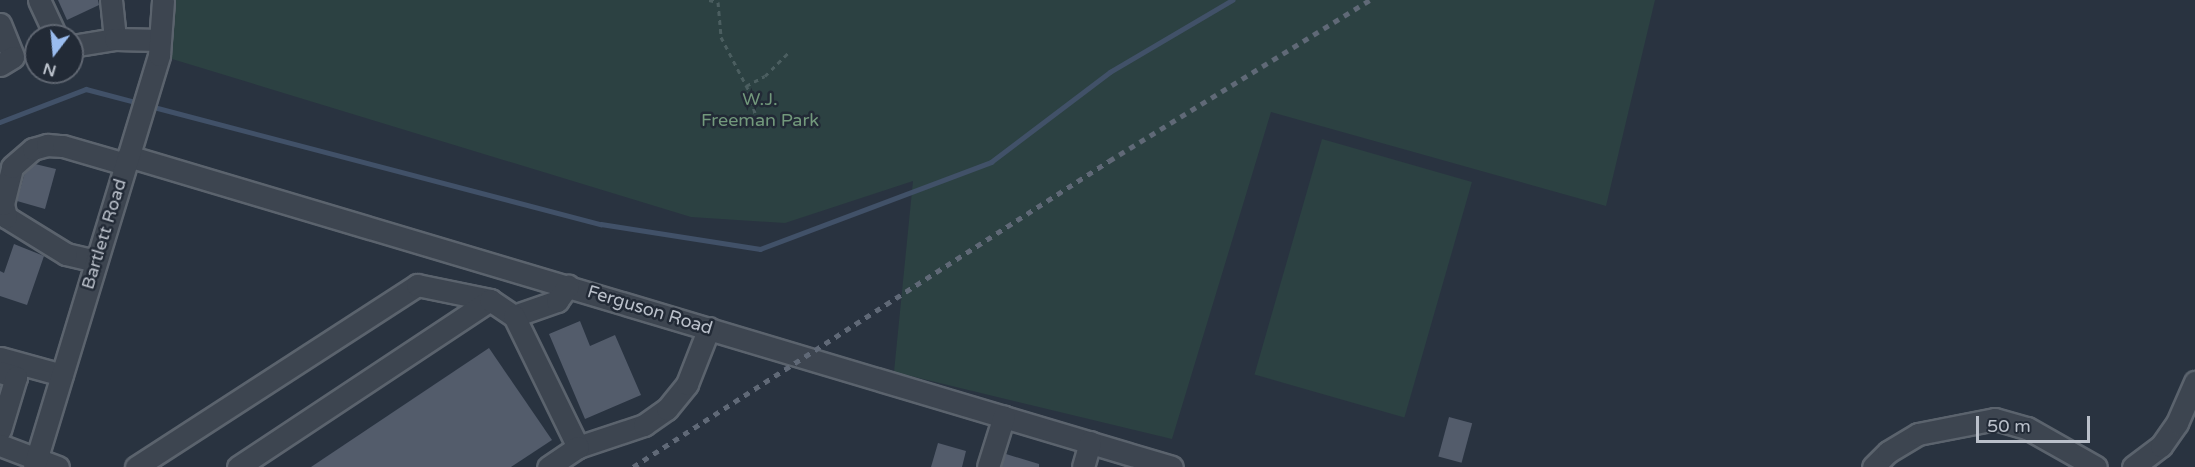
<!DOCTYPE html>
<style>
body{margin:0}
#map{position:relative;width:2195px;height:467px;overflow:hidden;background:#293340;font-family:"Varela Round",sans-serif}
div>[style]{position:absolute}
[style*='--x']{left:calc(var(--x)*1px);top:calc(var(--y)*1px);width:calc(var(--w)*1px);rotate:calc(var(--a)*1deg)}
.green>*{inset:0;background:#2c4142;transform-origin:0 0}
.stream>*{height:4.5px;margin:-2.25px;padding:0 2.25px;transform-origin:2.25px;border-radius:2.25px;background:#415168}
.building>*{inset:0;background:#535c6b;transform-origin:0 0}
.path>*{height:3px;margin-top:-1.5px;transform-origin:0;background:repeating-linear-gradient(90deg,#4b5e60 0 4.5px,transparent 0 9px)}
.roads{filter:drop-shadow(2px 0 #5b636d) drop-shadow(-2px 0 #5b636d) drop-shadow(0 2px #5b636d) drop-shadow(0 -2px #5b636d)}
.minor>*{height:21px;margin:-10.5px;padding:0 10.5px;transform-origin:10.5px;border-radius:10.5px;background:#3d4550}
.rail>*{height:4.5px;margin-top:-2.25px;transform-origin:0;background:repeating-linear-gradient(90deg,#606977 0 6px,transparent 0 12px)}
span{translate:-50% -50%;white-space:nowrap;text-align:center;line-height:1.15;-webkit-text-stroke:5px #222a36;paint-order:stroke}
.park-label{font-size:18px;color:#73997c}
.street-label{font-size:18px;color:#bac0ca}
.north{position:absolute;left:24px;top:24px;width:60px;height:60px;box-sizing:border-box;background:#222a36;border:2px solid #5f6671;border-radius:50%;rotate:196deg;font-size:16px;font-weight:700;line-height:24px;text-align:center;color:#bac0ca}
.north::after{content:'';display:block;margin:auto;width:21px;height:27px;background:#9abcef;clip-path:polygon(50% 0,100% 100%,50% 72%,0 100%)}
.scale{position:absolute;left:1976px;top:416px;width:114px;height:27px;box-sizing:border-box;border:3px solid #bac0ca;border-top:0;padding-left:8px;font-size:18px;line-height:21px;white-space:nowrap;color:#bac0ca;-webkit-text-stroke:4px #222a36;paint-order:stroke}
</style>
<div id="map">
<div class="green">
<div style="clip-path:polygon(163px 0,1655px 0,1606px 206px,1271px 112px,1172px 439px,894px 372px,913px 181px,785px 223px,691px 217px,159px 55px)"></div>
<div style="left:1322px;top:139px;width:156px;height:245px;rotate:16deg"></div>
</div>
<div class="stream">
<div style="--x:150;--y:106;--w:466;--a:14.7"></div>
<div style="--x:601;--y:224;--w:161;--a:8.9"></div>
<div style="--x:760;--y:249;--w:247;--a:-20.6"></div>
<div style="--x:991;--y:162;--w:149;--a:-37.1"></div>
<div style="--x:1110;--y:72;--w:142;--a:-30.5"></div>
<div style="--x:0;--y:122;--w:92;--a:-21"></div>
<div style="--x:86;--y:89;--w:55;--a:14.8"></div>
</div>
<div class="building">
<div style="clip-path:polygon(58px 0,98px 0,99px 5px,67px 20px)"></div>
<div style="clip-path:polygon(35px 164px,56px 169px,45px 209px,17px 201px,25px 172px)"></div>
<div style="clip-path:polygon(14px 244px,44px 256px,27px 305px,0 296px,0 271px,4px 273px)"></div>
<div style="clip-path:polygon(580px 321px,590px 346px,615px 335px,641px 395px,585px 419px,549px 334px)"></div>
<div style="clip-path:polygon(489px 348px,552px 440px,511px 467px,311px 467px)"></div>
<div style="left:1449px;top:417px;width:24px;height:41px;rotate:15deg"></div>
<div style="clip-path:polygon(938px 443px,966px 451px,962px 467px,931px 467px)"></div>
<div style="clip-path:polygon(1006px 454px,1039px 464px,1039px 467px,1001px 467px)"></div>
</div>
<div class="path">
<div style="--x:709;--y:0;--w:9;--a:13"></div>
<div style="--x:718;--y:2;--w:35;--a:85"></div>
<div style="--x:721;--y:37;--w:61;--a:62.6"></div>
<div style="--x:749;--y:91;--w:30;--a:75"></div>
<div style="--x:746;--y:86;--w:21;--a:-28"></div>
<div style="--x:765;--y:76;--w:34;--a:-45"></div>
</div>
<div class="roads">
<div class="minor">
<div style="--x:39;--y:0;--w:40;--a:65"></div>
<div style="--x:111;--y:0;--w:39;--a:84"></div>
<div style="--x:0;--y:24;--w:35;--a:68"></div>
<div style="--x:13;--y:57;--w:15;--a:148"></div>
<div style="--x:72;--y:46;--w:44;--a:-9.2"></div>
<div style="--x:115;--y:39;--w:45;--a:1.3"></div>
<div style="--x:128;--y:156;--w:1089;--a:16.59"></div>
<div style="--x:96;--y:261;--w:31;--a:-167"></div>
<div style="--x:66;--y:254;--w:70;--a:-148.3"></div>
<div style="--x:6;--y:217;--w:13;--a:-103"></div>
<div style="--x:3;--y:204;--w:38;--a:-76"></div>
<div style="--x:12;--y:167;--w:28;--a:-41"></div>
<div style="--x:33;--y:149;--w:15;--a:-16"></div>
<div style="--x:47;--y:145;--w:16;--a:4"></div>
<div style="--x:63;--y:146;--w:65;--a:16.2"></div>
<div style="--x:514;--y:316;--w:46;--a:-19.2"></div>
<div style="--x:557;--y:301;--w:19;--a:-54"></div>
<div style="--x:0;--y:358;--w:64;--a:15.3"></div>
<div style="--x:0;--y:372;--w:17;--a:17"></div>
<div style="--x:16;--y:377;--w:55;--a:106.8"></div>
<div style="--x:0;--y:445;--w:62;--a:20.8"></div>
<div style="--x:578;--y:447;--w:70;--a:-18.4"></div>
<div style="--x:644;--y:425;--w:28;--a:-35"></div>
<div style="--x:667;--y:409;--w:32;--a:-51"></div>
<div style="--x:687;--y:384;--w:60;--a:-68.6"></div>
<div style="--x:34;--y:467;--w:431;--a:-73.1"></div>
<div style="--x:159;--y:55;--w:55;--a:-85.8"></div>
<div style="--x:136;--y:467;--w:335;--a:-32.9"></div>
<div style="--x:417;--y:285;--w:75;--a:11.6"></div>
<div style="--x:238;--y:467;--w:302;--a:-33.5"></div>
<div style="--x:490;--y:300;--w:29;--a:34"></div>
<div style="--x:514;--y:316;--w:146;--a:64"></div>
<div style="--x:578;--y:447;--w:36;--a:146"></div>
<div style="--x:988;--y:467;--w:53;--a:-72.6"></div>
<div style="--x:1083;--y:467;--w:26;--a:-74"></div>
<div style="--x:1873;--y:467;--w:21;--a:-45"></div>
<div style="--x:1888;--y:452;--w:35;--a:-31"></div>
<div style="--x:1918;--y:434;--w:78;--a:-11"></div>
<div style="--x:1995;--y:419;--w:33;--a:16"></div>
<div style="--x:2027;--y:428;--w:79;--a:29.5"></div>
<div style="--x:2133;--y:467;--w:35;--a:-37"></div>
<div style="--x:2161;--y:446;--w:28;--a:-55"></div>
<div style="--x:2177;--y:423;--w:45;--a:-66.3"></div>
</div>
</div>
<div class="rail">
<div style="--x:633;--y:467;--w:566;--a:-32.74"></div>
<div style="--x:1109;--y:161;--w:307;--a:-31.7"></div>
</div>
<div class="park-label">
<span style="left:760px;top:110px">W.J.<br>Freeman Park</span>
</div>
<div class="street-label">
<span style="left:104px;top:234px;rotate:-73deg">Bartlett Road</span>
<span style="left:650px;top:310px;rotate:17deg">Ferguson Road</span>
</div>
<div class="north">N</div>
<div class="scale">50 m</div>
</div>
